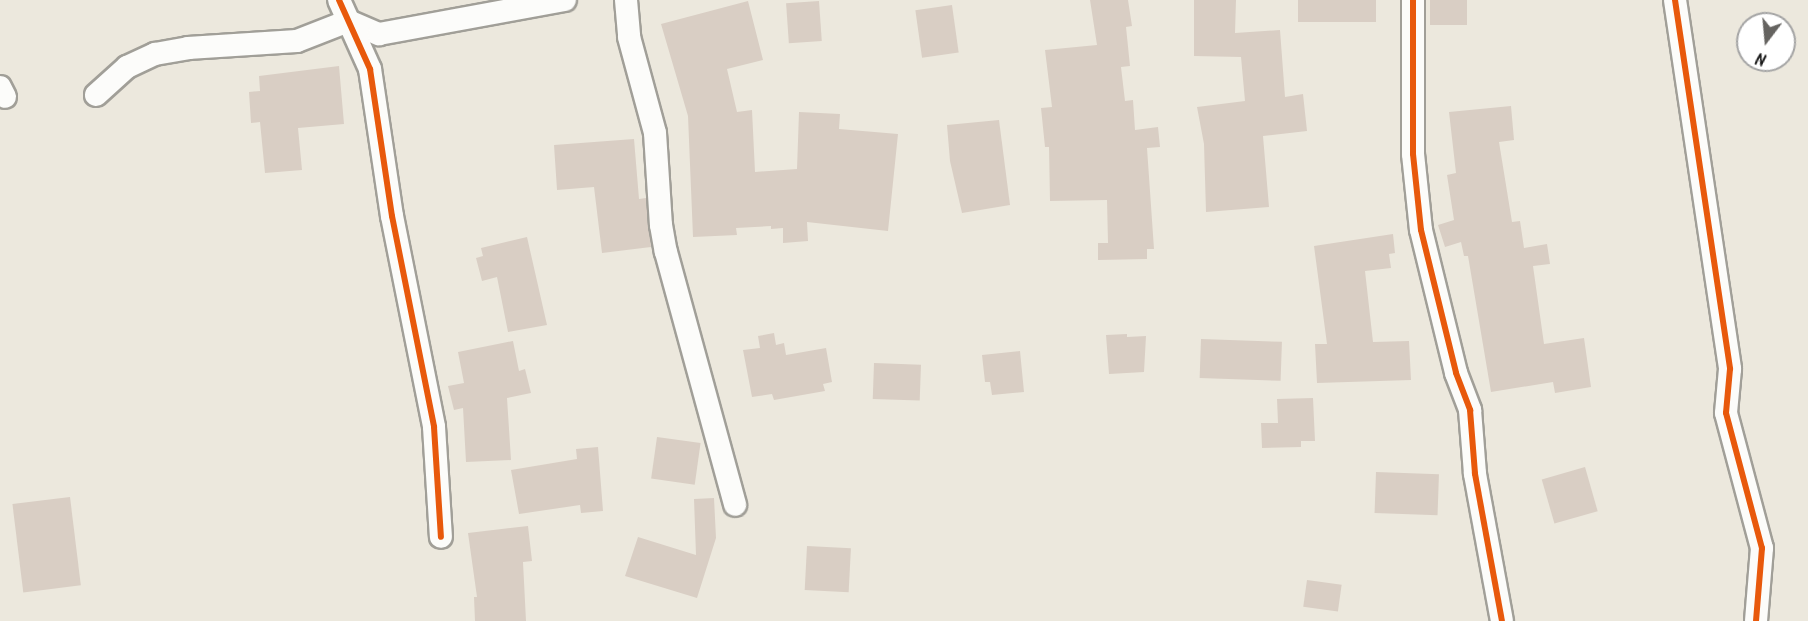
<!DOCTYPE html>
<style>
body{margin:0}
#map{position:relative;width:1808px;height:621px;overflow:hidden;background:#ece8dd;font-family:Kalam,sans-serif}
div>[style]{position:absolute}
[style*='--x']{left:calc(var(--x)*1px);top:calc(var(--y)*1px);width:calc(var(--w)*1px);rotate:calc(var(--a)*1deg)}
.building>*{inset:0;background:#d9cec4;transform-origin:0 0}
.roads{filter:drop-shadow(2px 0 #a19f98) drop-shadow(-2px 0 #a19f98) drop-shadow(0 2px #a19f98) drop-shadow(0 -2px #a19f98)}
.street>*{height:22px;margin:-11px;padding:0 11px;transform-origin:11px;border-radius:11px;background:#fcfcfa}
.cycleway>*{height:6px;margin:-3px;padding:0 3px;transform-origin:3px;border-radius:3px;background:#e8590c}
span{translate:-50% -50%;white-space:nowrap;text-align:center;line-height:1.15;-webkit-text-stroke:4.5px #fff;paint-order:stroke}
.north{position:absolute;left:1736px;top:12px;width:60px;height:60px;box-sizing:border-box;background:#fff;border:2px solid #a4a4a4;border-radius:50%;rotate:196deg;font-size:16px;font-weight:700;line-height:24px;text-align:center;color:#1c1c1c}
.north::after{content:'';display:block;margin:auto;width:21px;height:27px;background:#656360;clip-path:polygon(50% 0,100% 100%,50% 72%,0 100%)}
</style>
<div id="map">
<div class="building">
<div style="clip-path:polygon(1090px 0,1128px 0,1132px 26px,1126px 27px,1130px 66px,1121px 67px,1125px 101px,1133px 100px,1135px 130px,1158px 127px,1160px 147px,1147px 148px,1154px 249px,1147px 249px,1147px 259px,1098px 260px,1098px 243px,1108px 243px,1107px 200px,1050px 201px,1049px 147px,1045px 147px,1041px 108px,1052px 107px,1045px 50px,1097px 45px)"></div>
<div style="clip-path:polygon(1194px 0,1236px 0,1235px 33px,1280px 30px,1285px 97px,1303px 94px,1307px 131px,1263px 136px,1269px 207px,1206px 212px,1204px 144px,1197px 107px,1245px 101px,1241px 57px,1194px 56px)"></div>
<div style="left:1298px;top:0;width:78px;height:22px"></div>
<div style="left:1430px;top:0;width:37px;height:25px"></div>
<div style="clip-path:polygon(748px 1px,763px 60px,727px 69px,737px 112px,752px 110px,755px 172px,797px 169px,799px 112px,840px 114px,839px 129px,898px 134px,888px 231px,807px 222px,808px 241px,783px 243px,783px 228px,771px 229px,771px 226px,736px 228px,737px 235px,693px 237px,688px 116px,661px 24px)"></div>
<div style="left:819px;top:1px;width:40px;height:33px;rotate:86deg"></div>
<div style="left:952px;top:5px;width:48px;height:37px;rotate:82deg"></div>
<div style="clip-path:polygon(339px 66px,344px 124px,298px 128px,302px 170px,265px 173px,260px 122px,251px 123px,249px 92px,260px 91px,259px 76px)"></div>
<div style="clip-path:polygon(1511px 106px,1514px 140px,1499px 142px,1512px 222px,1520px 221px,1524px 248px,1547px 244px,1550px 264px,1533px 266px,1544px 344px,1584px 338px,1591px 387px,1555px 393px,1553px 382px,1491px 392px,1468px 256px,1464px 256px,1461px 242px,1445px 247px,1438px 225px,1454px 220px,1447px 175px,1456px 173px,1449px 112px)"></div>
<div style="clip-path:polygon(999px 120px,1010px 205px,962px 213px,950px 161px,947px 125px)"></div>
<div style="clip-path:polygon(634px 139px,639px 199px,646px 198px,651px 247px,602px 253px,594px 187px,557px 190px,554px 145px)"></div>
<div style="clip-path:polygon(1393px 234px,1395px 253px,1389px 254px,1391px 268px,1365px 271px,1373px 342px,1409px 341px,1411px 380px,1317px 383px,1315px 344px,1327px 344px,1314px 246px)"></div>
<div style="clip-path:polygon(527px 237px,547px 325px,508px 332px,497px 277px,482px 281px,476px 258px,483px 256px,481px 248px)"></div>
<div style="clip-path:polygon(774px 333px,776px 345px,784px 343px,786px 355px,826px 348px,832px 382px,823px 384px,825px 391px,774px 400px,772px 394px,752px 397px,743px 350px,760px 348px,758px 336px)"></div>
<div style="clip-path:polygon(1127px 334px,1127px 337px,1146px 336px,1144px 372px,1109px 374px,1106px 335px)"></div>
<div style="left:1201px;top:339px;width:81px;height:39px;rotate:2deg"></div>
<div style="clip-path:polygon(513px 341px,519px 371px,525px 369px,531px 393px,507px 398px,511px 460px,466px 462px,463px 408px,454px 410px,448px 386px,464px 383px,458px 352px)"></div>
<div style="clip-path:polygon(1020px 351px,1024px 392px,992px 395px,990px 382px,985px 382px,982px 355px)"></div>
<div style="left:874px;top:363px;width:47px;height:36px;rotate:2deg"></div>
<div style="clip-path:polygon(1313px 398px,1315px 441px,1301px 441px,1301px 447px,1262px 448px,1261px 423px,1278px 423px,1277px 399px)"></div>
<div style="left:657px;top:437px;width:44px;height:42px;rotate:8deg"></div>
<div style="clip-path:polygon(598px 447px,603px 511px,581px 513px,580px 505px,519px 514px,511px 470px,577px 459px,576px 449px)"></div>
<div style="left:1585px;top:467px;width:46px;height:45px;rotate:74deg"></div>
<div style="left:1376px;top:472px;width:63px;height:41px;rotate:2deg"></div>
<div style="left:70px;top:497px;width:89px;height:58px;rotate:83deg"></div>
<div style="clip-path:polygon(714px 498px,716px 538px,697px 598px,625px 576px,638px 537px,696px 555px,694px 499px)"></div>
<div style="clip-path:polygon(528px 526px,532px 561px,523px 562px,526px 621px,475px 621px,474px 597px,477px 597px,468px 533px)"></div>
<div style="left:807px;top:546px;width:44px;height:44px;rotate:3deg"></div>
<div style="left:1307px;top:580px;width:35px;height:27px;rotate:8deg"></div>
</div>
<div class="roads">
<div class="street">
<div style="--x:339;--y:0;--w:76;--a:65.8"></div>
<div style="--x:370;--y:69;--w:149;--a:81.5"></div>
<div style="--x:392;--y:216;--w:215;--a:78.7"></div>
<div style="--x:434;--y:427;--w:110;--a:86.4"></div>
<div style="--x:626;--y:0;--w:37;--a:85"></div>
<div style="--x:629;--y:37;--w:99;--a:74.8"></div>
<div style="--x:655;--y:133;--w:92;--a:86.3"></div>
<div style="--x:661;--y:225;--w:27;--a:80"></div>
<div style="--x:666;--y:252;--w:262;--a:74.7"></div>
<div style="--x:1413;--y:0;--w:154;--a:90"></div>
<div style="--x:1413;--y:154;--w:76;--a:84"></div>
<div style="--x:1421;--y:230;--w:147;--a:76.2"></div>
<div style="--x:1456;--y:373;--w:40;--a:69"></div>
<div style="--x:1470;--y:410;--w:64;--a:85.5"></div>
<div style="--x:1475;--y:474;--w:149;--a:79.6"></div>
<div style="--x:1675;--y:0;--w:373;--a:81.5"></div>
<div style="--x:1730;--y:369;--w:44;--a:95.2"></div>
<div style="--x:1726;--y:413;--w:140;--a:75.1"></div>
<div style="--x:1762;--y:548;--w:73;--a:94.7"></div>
<div style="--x:0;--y:87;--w:11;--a:63"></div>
<div style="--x:96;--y:95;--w:42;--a:-42.1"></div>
<div style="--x:127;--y:67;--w:31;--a:-25"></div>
<div style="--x:155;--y:54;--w:34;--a:-10"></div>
<div style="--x:188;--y:48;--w:109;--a:-3.7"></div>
<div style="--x:297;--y:41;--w:55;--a:-21.4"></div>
<div style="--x:348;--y:21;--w:34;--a:23"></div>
<div style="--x:379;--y:34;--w:189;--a:-10.4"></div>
</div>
</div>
<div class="cycleway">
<div style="--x:339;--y:0;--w:76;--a:65.8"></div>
<div style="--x:370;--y:69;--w:149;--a:81.5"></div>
<div style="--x:392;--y:216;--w:215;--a:78.7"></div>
<div style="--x:434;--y:427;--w:110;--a:86.4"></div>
<div style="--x:1413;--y:0;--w:154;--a:90"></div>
<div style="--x:1413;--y:154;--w:76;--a:84"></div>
<div style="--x:1421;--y:230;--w:147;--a:76.2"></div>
<div style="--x:1456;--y:373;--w:40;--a:69"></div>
<div style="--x:1470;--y:410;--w:64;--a:85.5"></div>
<div style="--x:1475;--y:474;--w:149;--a:79.6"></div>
<div style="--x:1675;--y:0;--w:373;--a:81.5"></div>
<div style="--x:1730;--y:369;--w:44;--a:95.2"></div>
<div style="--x:1726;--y:413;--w:140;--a:75.1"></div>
<div style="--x:1762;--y:548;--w:73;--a:94.7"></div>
</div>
<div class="north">N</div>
</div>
